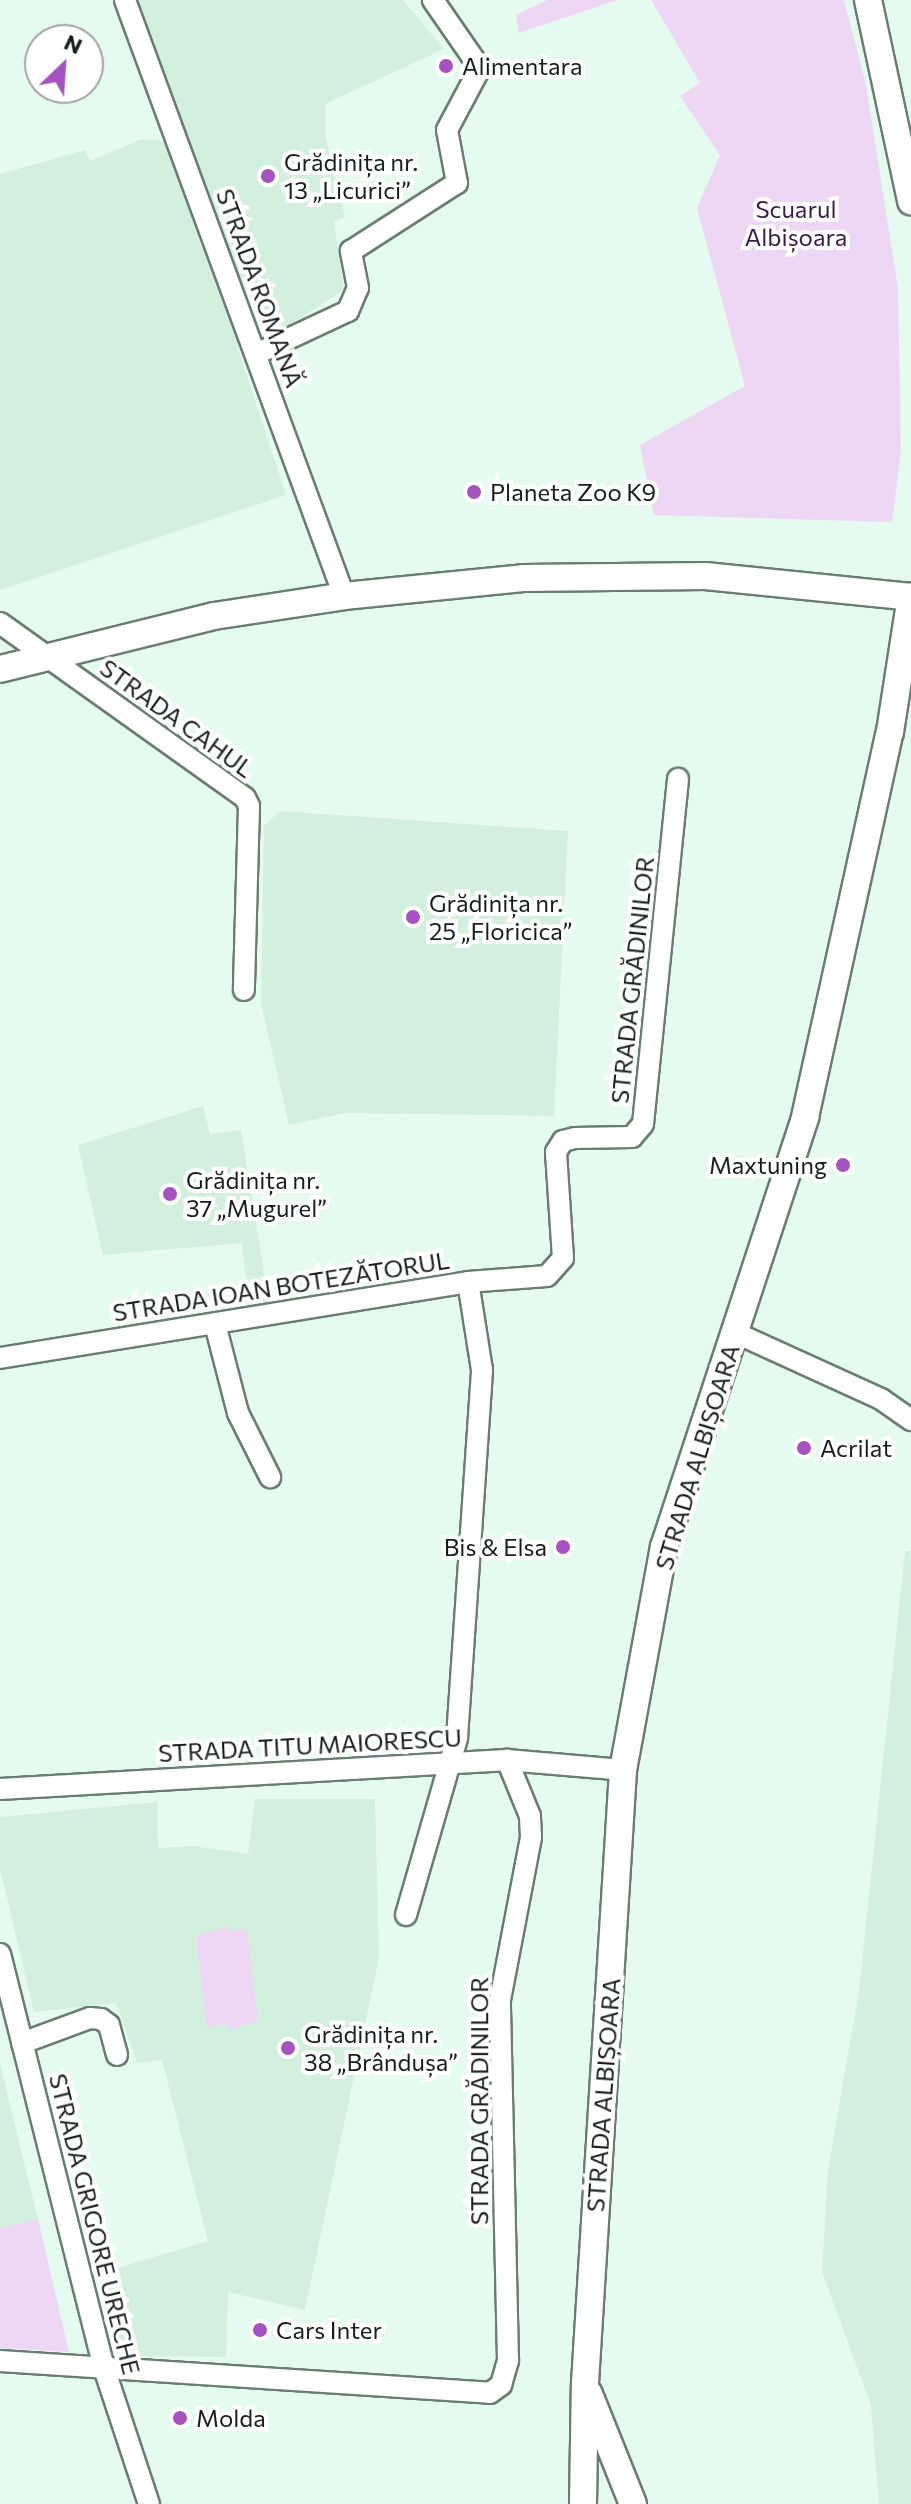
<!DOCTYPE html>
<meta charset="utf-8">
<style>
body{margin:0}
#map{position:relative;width:911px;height:2504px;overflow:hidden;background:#e6fbef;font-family:Commissioner,sans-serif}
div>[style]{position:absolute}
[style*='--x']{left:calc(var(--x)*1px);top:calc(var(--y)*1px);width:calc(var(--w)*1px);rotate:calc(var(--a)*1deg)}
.built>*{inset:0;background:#d3f0df}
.green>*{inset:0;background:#edd7f4}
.roads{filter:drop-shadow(2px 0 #6a7d72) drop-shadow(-2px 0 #6a7d72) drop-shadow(0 2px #6a7d72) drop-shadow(0 -2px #6a7d72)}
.minor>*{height:20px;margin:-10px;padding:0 10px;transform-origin:10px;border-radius:10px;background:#fff}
.major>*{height:26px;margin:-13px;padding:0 13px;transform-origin:13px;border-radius:13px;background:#fff}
.dots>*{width:22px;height:22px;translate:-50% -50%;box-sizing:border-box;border:4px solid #fff;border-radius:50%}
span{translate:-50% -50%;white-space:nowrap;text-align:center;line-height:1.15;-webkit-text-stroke:8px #fff;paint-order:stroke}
.poi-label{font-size:24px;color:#161e1a}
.left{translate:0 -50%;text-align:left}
.right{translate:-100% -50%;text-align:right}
.park-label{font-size:24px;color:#3b1a46}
.street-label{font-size:24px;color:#161e1a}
.north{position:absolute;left:24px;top:24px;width:80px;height:80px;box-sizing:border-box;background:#fff;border:2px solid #a2a5a3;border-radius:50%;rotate:25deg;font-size:22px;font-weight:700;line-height:32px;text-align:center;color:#161e1a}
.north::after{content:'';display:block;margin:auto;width:28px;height:36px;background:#a752c1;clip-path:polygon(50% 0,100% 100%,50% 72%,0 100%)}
</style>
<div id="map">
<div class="built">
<div style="clip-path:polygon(134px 0,403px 0,444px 49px,325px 104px,325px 135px,345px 217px,334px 222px,344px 290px,276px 333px,265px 328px,230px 256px)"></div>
<div style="clip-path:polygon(142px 139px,162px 141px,172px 153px,200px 244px,208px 248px,241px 335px,237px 345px,286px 495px,0 590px,0 174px,85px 150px,90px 161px)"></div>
<div style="clip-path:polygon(280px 811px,568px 831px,554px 1116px,344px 1113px,289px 1125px,261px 1003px,264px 826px)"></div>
<div style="clip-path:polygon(203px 1106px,210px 1134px,241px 1130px,269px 1303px,249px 1307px,242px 1243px,103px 1255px,78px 1145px)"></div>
<div style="clip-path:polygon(905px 1551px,911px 1551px,911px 2504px,879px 2504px,871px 2405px,822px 2272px,828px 2170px,859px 1991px)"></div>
<div style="clip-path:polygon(255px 1799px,375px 1799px,379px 1958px,305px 2310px,228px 2292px,226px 2357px,134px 2356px,121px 2348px,100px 2273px,208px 2241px,162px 2060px,137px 2063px,116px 2003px,34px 2012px,0 1869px,0 1817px,157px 1802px,158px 1848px,193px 1846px,248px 1854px)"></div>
<div style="clip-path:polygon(0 2064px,38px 2219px,0 2228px)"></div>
</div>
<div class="green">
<div style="clip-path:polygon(547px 0,617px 0,519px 33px,516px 15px)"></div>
<div style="clip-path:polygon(651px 0,844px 0,866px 85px,898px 288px,901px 450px,892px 522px,654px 515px,640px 445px,745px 386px,697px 208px,720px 155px,680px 96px,700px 83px)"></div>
<div style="clip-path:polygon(228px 1926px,230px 1931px,247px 1929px,258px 2021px,229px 2030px,228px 2024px,207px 2027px,196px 1936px)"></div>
<div style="clip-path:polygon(38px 2219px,69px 2352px,0 2348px,0 2228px)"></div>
</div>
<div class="roads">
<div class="minor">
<div style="--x:125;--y:0;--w:635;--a:69.82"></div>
<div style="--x:256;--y:354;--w:102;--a:-25.1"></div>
<div style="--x:348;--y:311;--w:25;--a:-67"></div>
<div style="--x:358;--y:288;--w:38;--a:-101"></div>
<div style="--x:351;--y:251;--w:126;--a:-32.7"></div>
<div style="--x:457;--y:183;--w:54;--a:-100.7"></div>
<div style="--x:447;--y:130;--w:70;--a:-62"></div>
<div style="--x:480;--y:68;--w:83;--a:-124.7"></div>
<div style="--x:0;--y:623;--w:301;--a:35.5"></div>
<div style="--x:245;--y:798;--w:9;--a:63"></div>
<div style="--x:249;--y:806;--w:184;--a:91.6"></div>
<div style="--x:215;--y:1324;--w:92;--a:75.5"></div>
<div style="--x:238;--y:1413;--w:72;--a:63.4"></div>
<div style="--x:736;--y:1333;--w:159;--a:24.5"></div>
<div style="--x:881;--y:1399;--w:37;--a:35"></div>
<div style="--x:0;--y:1358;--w:474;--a:-9.2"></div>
<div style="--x:468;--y:1282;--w:79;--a:-4.3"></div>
<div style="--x:547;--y:1276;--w:24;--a:-48"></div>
<div style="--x:563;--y:1258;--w:106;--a:-93.8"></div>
<div style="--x:556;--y:1152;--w:13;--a:-58"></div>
<div style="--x:563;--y:1141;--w:12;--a:-14"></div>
<div style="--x:575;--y:1138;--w:57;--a:-1"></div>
<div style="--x:632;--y:1137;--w:17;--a:-50"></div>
<div style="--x:643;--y:1124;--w:347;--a:-84.2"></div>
<div style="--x:0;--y:1789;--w:508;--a:-3.27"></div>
<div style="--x:507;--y:1760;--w:116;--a:4.9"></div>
<div style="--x:406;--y:1915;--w:184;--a:-73.9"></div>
<div style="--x:457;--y:1738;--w:369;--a:-86.1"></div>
<div style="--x:482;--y:1370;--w:89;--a:-99"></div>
<div style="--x:0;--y:1954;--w:424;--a:75.9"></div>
<div style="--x:103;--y:2365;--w:146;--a:71.7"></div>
<div style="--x:22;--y:2043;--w:72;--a:-20.2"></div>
<div style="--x:90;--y:2018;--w:11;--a:5"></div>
<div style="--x:101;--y:2019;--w:10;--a:37"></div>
<div style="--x:109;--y:2025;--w:31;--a:75"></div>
<div style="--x:0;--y:2361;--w:491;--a:3.7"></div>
<div style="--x:490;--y:2393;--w:14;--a:-36"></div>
<div style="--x:501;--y:2385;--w:26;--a:-74"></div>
<div style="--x:508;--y:2360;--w:360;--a:-91.3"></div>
<div style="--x:500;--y:2000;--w:166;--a:-79.2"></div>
<div style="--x:531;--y:1837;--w:21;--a:-93"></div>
<div style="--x:530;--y:1816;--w:61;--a:-112.3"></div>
</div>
<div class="major">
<div style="--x:868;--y:0;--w:206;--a:77.9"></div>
<div style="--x:0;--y:669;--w:220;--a:-13.9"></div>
<div style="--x:214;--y:616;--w:132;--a:-8.7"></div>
<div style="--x:344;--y:596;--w:180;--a:-5.7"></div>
<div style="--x:523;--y:578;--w:182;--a:-0.6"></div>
<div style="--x:705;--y:576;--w:207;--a:5.8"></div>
<div style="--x:589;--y:2394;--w:118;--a:68.2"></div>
<div style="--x:583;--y:2504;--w:121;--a:-89.1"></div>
<div style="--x:585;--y:2383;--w:614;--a:-86.45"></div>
<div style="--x:623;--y:1770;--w:227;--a:-79.6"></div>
<div style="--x:664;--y:1547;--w:453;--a:-71.8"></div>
<div style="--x:805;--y:1117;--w:394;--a:-77.6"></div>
<div style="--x:890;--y:732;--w:137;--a:-81.2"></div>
</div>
</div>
<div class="dots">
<div style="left:446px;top:66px;background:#a752c1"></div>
<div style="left:268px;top:176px;background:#a752c1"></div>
<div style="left:474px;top:492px;background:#a752c1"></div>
<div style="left:413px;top:917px;background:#a752c1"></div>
<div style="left:843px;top:1165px;background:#a752c1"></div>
<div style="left:170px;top:1194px;background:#a752c1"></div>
<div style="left:804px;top:1448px;background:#a752c1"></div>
<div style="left:563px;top:1547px;background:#a752c1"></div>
<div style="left:288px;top:2048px;background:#a752c1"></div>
<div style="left:260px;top:2330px;background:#a752c1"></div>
<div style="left:180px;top:2418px;background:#a752c1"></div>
</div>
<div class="poi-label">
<span class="left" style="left:462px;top:66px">Alimentara</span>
<span class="left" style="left:284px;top:176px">Grădinița nr.<br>13 „Licurici”</span>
<span class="left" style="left:490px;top:492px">Planeta Zoo K9</span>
<span class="left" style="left:429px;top:917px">Grădinița nr.<br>25 „Floricica”</span>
<span class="right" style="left:827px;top:1165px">Maxtuning</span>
<span class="left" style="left:186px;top:1194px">Grădinița nr.<br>37 „Mugurel”</span>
<span class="left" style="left:820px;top:1448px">Acrilat</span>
<span class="right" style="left:547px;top:1547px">Bis &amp; Elsa</span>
<span class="left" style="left:304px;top:2048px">Grădinița nr.<br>38 „Brândușa”</span>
<span class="left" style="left:276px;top:2330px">Cars Inter</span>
<span class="left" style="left:196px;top:2418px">Molda</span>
</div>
<div class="park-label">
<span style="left:796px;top:223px">Scuarul<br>Albișoara</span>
</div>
<div class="street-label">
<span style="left:260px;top:288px;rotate:70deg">STRADA ROMANĂ</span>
<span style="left:177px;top:718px;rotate:36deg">STRADA CAHUL</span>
<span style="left:632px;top:980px;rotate:-84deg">STRADA GRĂDINILOR</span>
<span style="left:281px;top:1286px;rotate:-9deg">STRADA IOAN BOTEZĂTORUL</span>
<span style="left:697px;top:1457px;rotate:-73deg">STRADA ALBIȘOARA</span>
<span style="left:310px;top:1745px;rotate:-3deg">STRADA TITU MAIORESCU</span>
<span style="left:603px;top:2095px;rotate:-86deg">STRADA ALBIȘOARA</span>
<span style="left:479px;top:2101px;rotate:-90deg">STRADA GRĂDINILOR</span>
<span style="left:95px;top:2224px;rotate:76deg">STRADA GRIGORE URECHE</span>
</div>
<div class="north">N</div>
</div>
